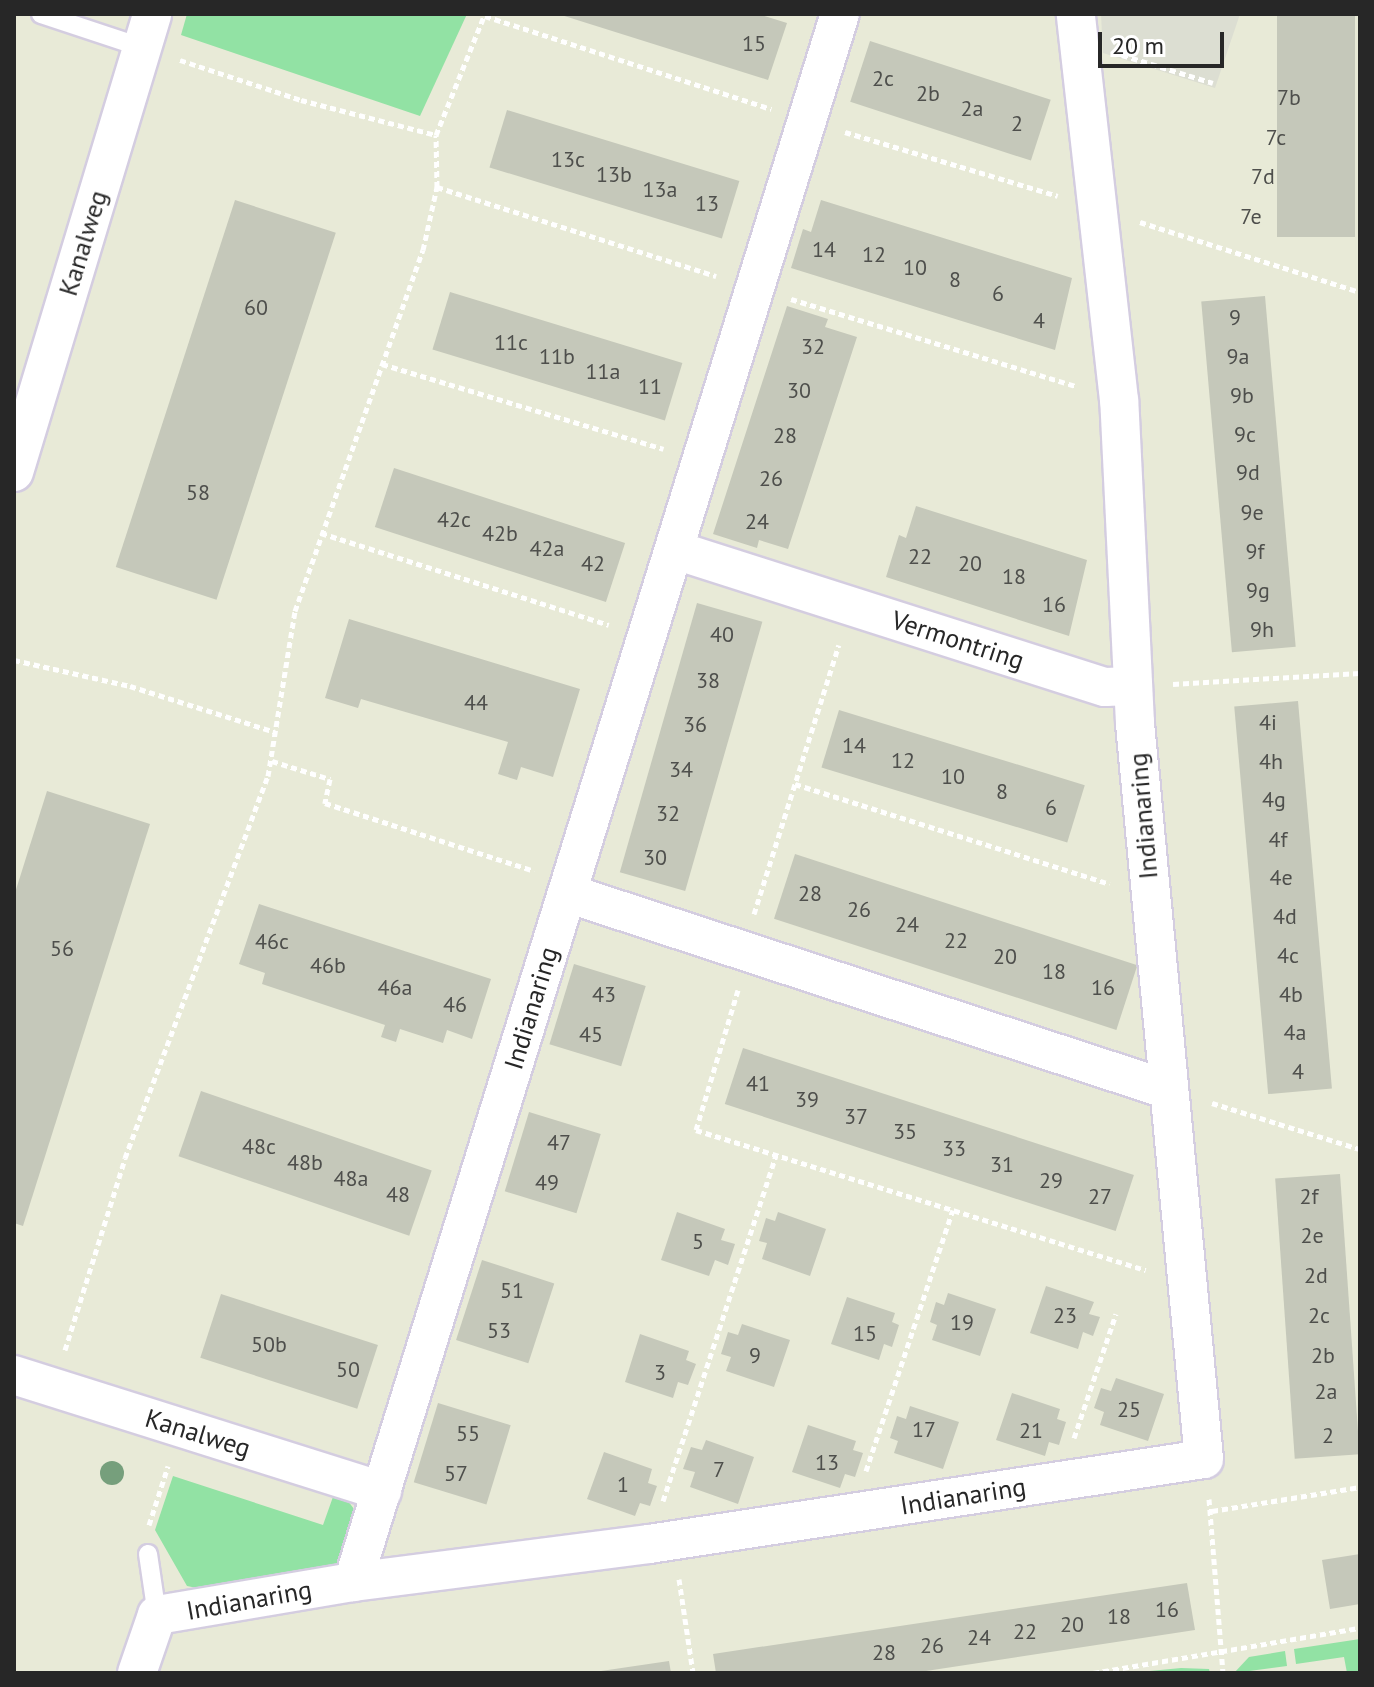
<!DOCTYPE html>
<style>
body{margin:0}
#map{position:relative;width:1374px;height:1687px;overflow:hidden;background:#e8ead7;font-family:"PT Sans",sans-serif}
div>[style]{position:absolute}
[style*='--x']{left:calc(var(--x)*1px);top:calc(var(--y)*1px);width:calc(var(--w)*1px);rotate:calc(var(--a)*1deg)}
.green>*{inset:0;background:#92e2a4}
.plaza>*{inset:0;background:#dcded2}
.building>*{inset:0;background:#c5c8ba;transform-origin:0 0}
.path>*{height:5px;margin-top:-2.5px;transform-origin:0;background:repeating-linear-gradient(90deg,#fff 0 6px,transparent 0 10px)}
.roads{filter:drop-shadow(2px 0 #d4cde0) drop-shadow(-2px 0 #d4cde0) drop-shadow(0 2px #d4cde0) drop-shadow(0 -2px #d4cde0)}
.service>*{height:18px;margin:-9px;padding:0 9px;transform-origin:9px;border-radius:9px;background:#fff}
.minor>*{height:38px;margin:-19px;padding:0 19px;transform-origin:19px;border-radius:19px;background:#fff}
.trees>*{width:24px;height:24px;margin:-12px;border-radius:50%;background:#769f7c}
span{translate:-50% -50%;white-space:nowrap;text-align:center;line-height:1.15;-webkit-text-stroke:7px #fff;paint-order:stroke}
.number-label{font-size:22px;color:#4e4f4c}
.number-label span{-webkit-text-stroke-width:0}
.street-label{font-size:26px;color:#272727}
.frame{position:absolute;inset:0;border:16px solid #272727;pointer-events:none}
.scale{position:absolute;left:1098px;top:32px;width:126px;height:36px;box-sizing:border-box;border:4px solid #272727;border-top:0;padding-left:10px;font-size:24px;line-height:28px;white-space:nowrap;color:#272727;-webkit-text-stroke:6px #fff;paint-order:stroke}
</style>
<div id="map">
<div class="green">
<div style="clip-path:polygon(187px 14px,467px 14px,420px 116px,181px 35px)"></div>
<div style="clip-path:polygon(173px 1476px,323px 1525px,334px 1494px,348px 1501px,357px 1513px,343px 1561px,333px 1568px,202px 1589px,187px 1586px,155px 1530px)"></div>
<div style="clip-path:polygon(1360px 1639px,1360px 1673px,1347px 1673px,1344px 1657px,1296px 1664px,1294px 1649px)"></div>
<div style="clip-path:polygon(1285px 1651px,1287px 1666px,1234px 1673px,1249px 1657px)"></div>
<div style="clip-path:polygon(1181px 1668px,1209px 1669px,1210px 1673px,1129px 1673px)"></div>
</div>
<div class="plaza">
<div style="clip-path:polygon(1101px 14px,1240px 14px,1215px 88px,1103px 53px)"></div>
</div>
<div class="building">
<div style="clip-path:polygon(558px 14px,758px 14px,787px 23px,768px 80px)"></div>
<div style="left:1277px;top:14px;width:78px;height:223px"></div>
<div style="left:870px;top:41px;width:190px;height:64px;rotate:18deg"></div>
<div style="left:507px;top:110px;width:243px;height:60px;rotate:17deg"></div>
<div style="left:235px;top:200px;width:106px;height:386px;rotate:18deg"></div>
<div style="clip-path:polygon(821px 200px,1072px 278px,1055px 350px,791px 268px,803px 229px,811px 232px)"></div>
<div style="left:450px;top:292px;width:243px;height:60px;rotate:17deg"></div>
<div style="left:1265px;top:296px;width:352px;height:64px;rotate:85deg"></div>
<div style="clip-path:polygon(787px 306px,828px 319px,825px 327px,857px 337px,788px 549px,759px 540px,757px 548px,713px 534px)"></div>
<div style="left:394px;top:468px;width:243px;height:62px;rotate:18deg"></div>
<div style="clip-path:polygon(916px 506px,1087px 560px,1069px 636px,886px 577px,899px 535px,906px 538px)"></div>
<div style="left:697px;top:603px;width:68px;height:280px;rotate:16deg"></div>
<div style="clip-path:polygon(349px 619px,580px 689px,553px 777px,521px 767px,517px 780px,498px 774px,508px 742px,361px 699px,358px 708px,325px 698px)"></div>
<div style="left:1298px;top:701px;width:389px;height:64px;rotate:85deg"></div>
<div style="left:839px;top:710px;width:257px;height:60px;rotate:17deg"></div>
<div style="clip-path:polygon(47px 791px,150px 824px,23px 1226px,14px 1223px,14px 896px)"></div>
<div style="left:795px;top:854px;width:360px;height:68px;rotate:18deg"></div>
<div style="clip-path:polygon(259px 904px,491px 979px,472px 1039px,447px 1030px,443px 1043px,400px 1029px,396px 1042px,381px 1037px,385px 1025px,262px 984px,265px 973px,239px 964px)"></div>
<div style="left:574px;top:964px;width:75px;height:84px;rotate:17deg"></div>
<div style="left:743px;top:1048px;width:411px;height:59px;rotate:18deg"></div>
<div style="left:201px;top:1091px;width:244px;height:69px;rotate:19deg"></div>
<div style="left:529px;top:1112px;width:75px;height:83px;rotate:17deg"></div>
<div style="left:1340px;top:1174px;width:281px;height:65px;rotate:86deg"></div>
<div style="clip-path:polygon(677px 1212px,725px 1229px,721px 1240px,735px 1244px,728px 1265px,715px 1260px,709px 1276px,661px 1260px)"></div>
<div style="clip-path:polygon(778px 1212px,826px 1229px,810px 1276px,762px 1259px,767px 1243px,759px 1241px,766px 1218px,775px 1221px)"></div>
<div style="left:482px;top:1260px;width:76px;height:84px;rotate:18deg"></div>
<div style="clip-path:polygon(1046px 1286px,1094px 1302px,1089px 1314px,1100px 1317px,1093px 1336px,1083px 1332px,1078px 1349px,1030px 1333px)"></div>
<div style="clip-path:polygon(948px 1293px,996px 1309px,980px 1356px,932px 1340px,937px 1325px,930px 1322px,936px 1302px,944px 1305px)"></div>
<div style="left:221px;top:1294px;width:165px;height:67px;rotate:18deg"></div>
<div style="clip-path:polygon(847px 1297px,895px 1313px,892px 1322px,899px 1325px,892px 1347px,884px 1344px,879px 1360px,831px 1344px)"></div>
<div style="clip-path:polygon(742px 1324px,790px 1340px,774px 1387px,726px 1371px,731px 1357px,721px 1354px,728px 1332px,738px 1335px)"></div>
<div style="clip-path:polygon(640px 1334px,689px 1351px,686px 1360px,696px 1364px,688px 1385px,678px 1382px,673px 1398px,625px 1382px)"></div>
<div style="clip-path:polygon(1116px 1378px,1164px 1394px,1148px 1441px,1100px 1425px,1104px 1412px,1094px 1408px,1101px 1388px,1111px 1391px)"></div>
<div style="clip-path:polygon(1012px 1393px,1060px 1409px,1057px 1419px,1066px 1422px,1059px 1445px,1049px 1442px,1045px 1456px,996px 1440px)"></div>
<div style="left:438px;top:1403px;width:76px;height:83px;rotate:17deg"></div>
<div style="clip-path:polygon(910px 1406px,959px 1422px,943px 1469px,894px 1453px,898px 1441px,890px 1438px,897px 1416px,906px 1419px)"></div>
<div style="clip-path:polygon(808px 1425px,856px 1441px,853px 1450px,863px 1453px,855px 1477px,845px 1474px,840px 1488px,792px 1472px)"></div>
<div style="clip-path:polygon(706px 1440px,754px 1457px,738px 1504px,690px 1487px,695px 1472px,683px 1469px,691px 1447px,702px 1450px)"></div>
<div style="clip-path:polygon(604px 1452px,652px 1469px,648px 1483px,657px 1486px,650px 1506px,640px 1503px,635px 1516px,587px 1499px)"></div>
<div style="clip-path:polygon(1360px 1554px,1360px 1604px,1330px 1609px,1322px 1560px)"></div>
<div style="clip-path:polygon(1187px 1583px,1195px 1630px,913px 1673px,716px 1673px,713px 1654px)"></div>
<div style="clip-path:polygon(669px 1661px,671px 1673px,601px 1673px,601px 1671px)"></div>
</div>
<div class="path">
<div style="--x:485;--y:16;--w:301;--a:18"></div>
<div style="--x:1122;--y:55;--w:95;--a:17.1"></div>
<div style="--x:180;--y:60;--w:127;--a:18.3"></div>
<div style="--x:301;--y:100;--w:139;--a:14.5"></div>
<div style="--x:845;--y:132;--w:222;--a:16.7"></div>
<div style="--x:437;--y:187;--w:293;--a:17.7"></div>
<div style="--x:1140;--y:222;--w:231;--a:17.7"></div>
<div style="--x:791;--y:299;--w:298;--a:17"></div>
<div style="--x:382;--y:364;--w:294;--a:16.8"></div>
<div style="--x:321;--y:533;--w:302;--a:17.7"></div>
<div style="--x:14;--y:660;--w:119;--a:12.6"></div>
<div style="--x:130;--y:686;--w:152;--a:17.6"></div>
<div style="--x:1173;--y:684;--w:187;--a:-3.4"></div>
<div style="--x:272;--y:761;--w:61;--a:17.2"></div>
<div style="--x:330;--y:779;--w:25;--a:102"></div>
<div style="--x:325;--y:803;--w:220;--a:18"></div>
<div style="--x:795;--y:784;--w:330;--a:17.6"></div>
<div style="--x:754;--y:914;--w:282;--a:-72.5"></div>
<div style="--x:738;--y:990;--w:146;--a:106.7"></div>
<div style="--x:696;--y:1130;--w:471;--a:17.3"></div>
<div style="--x:1212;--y:1103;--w:155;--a:17.3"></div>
<div style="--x:65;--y:1350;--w:201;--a:-72.6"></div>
<div style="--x:125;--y:1158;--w:408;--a:-69.5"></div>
<div style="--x:268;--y:776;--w:167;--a:-80.7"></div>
<div style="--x:295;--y:611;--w:383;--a:-70.5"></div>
<div style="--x:423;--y:250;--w:65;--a:-77.5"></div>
<div style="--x:437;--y:187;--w:52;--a:-91.1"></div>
<div style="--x:436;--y:135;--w:131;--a:-68"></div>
<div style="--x:1074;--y:1438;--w:131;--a:-71.3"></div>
<div style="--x:866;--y:1471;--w:275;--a:-71.6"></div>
<div style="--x:1209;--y:1499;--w:175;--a:85.4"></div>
<div style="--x:663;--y:1501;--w:363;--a:-71.9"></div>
<div style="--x:1212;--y:1511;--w:150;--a:-9.2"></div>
<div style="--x:149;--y:1525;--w:62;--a:-72.1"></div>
<div style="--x:679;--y:1579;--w:95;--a:81.5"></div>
<div style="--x:1093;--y:1673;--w:271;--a:-9.6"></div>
</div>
<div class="roads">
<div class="service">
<div style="--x:41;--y:14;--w:105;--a:18.3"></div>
<div style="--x:148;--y:1554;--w:62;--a:81.6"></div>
</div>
<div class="minor">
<div style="--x:14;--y:472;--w:478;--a:-73.2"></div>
<div style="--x:675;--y:550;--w:451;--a:17.7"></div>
<div style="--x:1105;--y:687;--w:28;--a:-2"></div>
<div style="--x:567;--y:893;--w:920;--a:-72.75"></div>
<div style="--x:14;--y:1375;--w:386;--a:17.5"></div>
<div style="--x:353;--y:1582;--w:721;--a:-72.75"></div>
<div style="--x:567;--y:893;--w:630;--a:18.12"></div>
<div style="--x:137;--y:1673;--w:61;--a:-71"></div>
<div style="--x:157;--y:1615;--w:199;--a:-9.6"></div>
<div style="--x:353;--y:1582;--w:298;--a:-7.3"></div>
<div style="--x:649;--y:1544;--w:561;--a:-8.71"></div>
<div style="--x:1204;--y:1459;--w:739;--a:-95.36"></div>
<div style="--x:1135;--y:723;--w:323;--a:-92.8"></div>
<div style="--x:1119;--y:400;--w:388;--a:-96.4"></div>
</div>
</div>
<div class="trees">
<div style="left:112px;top:1473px"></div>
</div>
<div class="number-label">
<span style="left:754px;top:44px">15</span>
<span style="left:883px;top:79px">2c</span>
<span style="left:928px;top:94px">2b</span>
<span style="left:1289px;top:98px">7b</span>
<span style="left:972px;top:109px">2a</span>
<span style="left:1017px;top:124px">2</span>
<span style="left:1276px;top:138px">7c</span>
<span style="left:568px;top:160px">13c</span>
<span style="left:614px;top:175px">13b</span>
<span style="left:1263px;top:177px">7d</span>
<span style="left:660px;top:190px">13a</span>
<span style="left:707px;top:204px">13</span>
<span style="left:1251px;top:217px">7e</span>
<span style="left:824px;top:250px">14</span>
<span style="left:874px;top:255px">12</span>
<span style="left:915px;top:268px">10</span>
<span style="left:955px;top:280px">8</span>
<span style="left:998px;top:294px">6</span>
<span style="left:256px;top:308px">60</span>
<span style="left:1235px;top:318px">9</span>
<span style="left:1039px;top:321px">4</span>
<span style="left:511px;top:343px">11c</span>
<span style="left:813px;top:347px">32</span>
<span style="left:557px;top:357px">11b</span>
<span style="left:1238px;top:357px">9a</span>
<span style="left:603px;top:372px">11a</span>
<span style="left:650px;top:387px">11</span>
<span style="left:799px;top:391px">30</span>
<span style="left:1242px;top:396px">9b</span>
<span style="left:1245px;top:435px">9c</span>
<span style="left:785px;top:436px">28</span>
<span style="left:1248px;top:473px">9d</span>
<span style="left:771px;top:479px">26</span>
<span style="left:198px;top:493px">58</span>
<span style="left:1252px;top:513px">9e</span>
<span style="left:454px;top:520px">42c</span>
<span style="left:757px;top:522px">24</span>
<span style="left:500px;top:534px">42b</span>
<span style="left:547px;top:549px">42a</span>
<span style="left:1255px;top:552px">9f</span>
<span style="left:920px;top:557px">22</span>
<span style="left:593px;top:564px">42</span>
<span style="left:970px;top:564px">20</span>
<span style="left:1014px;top:577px">18</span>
<span style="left:1258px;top:591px">9g</span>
<span style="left:1054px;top:605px">16</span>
<span style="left:1262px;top:630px">9h</span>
<span style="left:722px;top:635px">40</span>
<span style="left:708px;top:681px">38</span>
<span style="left:476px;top:703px">44</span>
<span style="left:1268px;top:723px">4i</span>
<span style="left:695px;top:725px">36</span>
<span style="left:854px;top:746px">14</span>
<span style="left:903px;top:761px">12</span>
<span style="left:1271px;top:762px">4h</span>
<span style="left:681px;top:770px">34</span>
<span style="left:953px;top:777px">10</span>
<span style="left:1002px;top:792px">8</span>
<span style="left:1274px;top:800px">4g</span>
<span style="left:1051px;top:808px">6</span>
<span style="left:668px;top:814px">32</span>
<span style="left:1278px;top:840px">4f</span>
<span style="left:655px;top:858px">30</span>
<span style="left:1281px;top:878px">4e</span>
<span style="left:810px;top:894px">28</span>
<span style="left:859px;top:910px">26</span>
<span style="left:1285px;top:917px">4d</span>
<span style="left:907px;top:925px">24</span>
<span style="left:956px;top:941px">22</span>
<span style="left:272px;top:942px">46c</span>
<span style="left:62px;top:949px">56</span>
<span style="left:1288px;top:956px">4c</span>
<span style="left:1005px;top:957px">20</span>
<span style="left:328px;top:966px">46b</span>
<span style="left:1054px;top:972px">18</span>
<span style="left:395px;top:988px">46a</span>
<span style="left:1103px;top:988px">16</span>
<span style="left:604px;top:995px">43</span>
<span style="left:1291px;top:995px">4b</span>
<span style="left:455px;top:1005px">46</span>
<span style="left:1295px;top:1033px">4a</span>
<span style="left:591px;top:1035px">45</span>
<span style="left:1298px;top:1072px">4</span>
<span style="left:758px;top:1084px">41</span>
<span style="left:807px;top:1100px">39</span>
<span style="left:856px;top:1117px">37</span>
<span style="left:905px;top:1132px">35</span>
<span style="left:559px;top:1143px">47</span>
<span style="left:259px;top:1147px">48c</span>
<span style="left:954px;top:1149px">33</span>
<span style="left:305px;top:1163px">48b</span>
<span style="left:1002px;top:1165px">31</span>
<span style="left:351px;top:1179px">48a</span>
<span style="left:1051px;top:1181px">29</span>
<span style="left:547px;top:1183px">49</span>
<span style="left:398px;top:1195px">48</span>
<span style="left:1100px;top:1197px">27</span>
<span style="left:1309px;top:1197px">2f</span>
<span style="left:1312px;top:1236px">2e</span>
<span style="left:698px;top:1242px">5</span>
<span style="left:1316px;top:1276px">2d</span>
<span style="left:512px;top:1291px">51</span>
<span style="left:1065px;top:1316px">23</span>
<span style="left:1319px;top:1316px">2c</span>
<span style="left:962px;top:1323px">19</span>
<span style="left:499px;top:1331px">53</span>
<span style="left:865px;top:1334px">15</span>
<span style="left:269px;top:1345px">50b</span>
<span style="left:755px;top:1356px">9</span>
<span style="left:1323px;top:1356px">2b</span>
<span style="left:348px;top:1370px">50</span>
<span style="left:660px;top:1373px">3</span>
<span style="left:1326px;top:1392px">2a</span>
<span style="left:1129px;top:1410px">25</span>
<span style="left:924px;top:1430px">17</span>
<span style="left:1031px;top:1431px">21</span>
<span style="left:468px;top:1434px">55</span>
<span style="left:1328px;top:1436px">2</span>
<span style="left:827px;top:1463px">13</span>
<span style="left:719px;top:1470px">7</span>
<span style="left:456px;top:1474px">57</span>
<span style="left:623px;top:1485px">1</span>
<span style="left:1167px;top:1610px">16</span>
<span style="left:1119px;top:1617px">18</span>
<span style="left:1072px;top:1625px">20</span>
<span style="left:1025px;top:1632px">22</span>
<span style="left:979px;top:1638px">24</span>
<span style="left:932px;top:1646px">26</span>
<span style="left:884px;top:1653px">28</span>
</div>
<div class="street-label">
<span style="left:83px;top:243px;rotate:-73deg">Kanalweg</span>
<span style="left:958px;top:640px;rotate:18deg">Vermontring</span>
<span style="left:1143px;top:816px;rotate:-95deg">Indianaring</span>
<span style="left:531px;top:1008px;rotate:-73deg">Indianaring</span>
<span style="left:198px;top:1433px;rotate:17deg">Kanalweg</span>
<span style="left:963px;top:1496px;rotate:-9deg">Indianaring</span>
<span style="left:249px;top:1600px;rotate:-10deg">Indianaring</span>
</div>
<div class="frame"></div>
<div class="scale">20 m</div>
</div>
